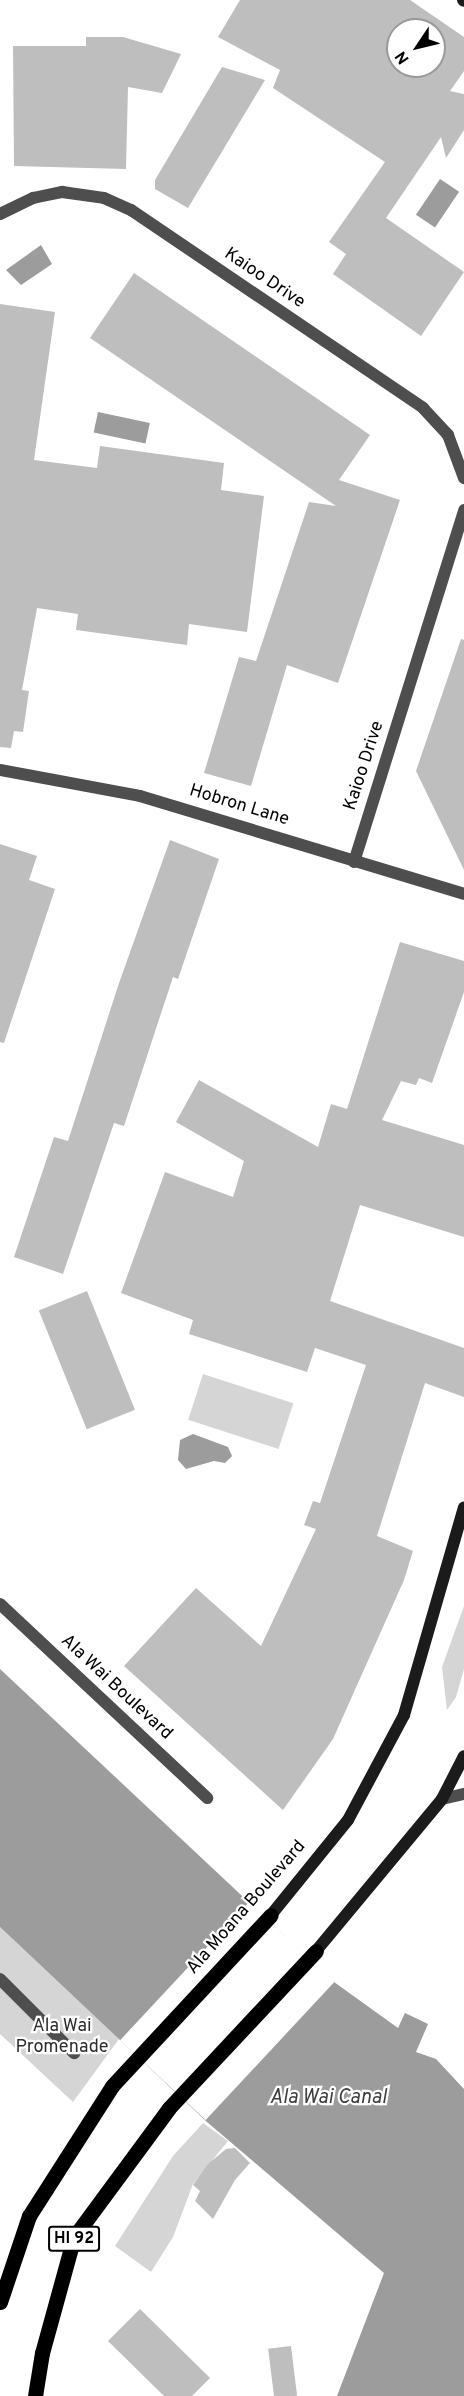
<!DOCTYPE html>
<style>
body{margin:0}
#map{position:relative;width:464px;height:2396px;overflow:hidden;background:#fff;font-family:Overpass,sans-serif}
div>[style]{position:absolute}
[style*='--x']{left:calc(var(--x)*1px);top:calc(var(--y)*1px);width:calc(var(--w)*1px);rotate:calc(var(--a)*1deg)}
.green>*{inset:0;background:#d5d5d5;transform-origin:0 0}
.water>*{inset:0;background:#9c9c9c;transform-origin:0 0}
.pier>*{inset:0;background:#fff;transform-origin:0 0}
.building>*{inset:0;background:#bebebe;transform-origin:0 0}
.street>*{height:12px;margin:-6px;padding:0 6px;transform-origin:6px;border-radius:6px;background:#4e4e4e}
.secondary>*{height:12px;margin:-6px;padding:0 6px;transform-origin:6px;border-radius:6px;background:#1b1b1b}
.primary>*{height:15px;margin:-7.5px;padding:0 7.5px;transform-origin:7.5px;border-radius:7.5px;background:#000}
span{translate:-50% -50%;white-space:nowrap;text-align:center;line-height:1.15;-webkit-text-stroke:4.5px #fff;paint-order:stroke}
.shield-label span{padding:2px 4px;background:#fff;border:2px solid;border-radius:4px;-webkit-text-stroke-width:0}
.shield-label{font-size:16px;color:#000;font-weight:700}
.street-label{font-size:18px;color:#000}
.park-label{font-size:18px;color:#2c2c2c}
.water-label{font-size:20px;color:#3d3d3d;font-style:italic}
.north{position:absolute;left:386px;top:18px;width:60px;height:60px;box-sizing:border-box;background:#fff;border:2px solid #999;border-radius:50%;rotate:235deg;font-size:16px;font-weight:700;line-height:24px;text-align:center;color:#000}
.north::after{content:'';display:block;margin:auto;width:21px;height:27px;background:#000;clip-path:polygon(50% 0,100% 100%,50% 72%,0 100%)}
</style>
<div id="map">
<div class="green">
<div style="left:203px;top:1374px;width:95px;height:48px;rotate:18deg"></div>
<div style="clip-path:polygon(464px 1606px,464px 1669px,456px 1697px,447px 1710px,442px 1667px)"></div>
<div style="clip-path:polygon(0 1927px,119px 2039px,73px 2102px,0 2034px)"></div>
<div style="clip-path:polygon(203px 2123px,228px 2141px,193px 2184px,173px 2237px,151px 2272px,115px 2246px,173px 2156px)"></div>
</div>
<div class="water">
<div style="left:440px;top:179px;width:23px;height:43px;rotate:34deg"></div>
<div style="clip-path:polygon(41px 245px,52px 264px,21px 285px,6px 270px)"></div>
<div style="left:98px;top:412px;width:53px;height:21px;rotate:12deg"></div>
<div style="clip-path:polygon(193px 1434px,228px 1447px,232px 1456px,225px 1463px,214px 1461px,186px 1469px,178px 1460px,180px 1440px)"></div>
<div style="clip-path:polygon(0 1669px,334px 1982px,398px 2028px,405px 2013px,428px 2024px,416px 2052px,436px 2059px,464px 2089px,464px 2396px,337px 2396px,384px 2273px,207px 2122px,0 1927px)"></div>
</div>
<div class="pier">
<div style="left:249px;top:1902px;width:117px;height:189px;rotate:43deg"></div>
</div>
<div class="building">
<div style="clip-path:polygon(evenodd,240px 0,410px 0,464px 37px,464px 71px,450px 91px,464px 94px,464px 130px,446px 158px,441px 137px,386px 218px,464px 272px,421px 336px,333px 274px,346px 254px,329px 242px,385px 162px,273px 88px,280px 70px,218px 37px,240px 0,398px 30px,434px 30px,434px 66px,398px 66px,398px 30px)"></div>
<div style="clip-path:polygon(86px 37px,123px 37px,181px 54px,162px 93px,128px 87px,126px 169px,14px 166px,13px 46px,86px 46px)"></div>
<div style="clip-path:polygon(222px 67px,265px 80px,188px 208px,155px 189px,155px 180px)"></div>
<div style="clip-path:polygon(134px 273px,370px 435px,339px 480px,400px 500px,338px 683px,287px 665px,251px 786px,204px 773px,239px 657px,256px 661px,309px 502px,336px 506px,90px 338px)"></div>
<div style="clip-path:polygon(0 304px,55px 312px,34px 460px,97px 468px,100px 446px,224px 463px,221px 490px,264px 496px,247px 632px,189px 624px,187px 645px,76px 630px,78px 614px,37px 608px,22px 690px,29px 691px,23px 732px,14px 731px,11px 748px,0 747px)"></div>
<div style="clip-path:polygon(461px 639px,464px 640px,464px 870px,416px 771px)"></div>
<div style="clip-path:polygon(170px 840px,219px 859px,178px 979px,173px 977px,124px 1126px,114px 1123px,63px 1274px,14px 1257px,54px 1137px,68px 1141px,118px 986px)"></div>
<div style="clip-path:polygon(0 844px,37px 856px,29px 880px,55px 889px,4px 1043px,0 1042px)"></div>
<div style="clip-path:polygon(400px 942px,464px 961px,464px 992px,432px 1083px,419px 1078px,416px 1085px,401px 1081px,382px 1120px,464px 1145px,464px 1237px,360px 1205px,330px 1301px,464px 1348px,464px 1397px,425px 1383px,377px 1536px,413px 1551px,404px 1580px,333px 1739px,283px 1810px,124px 1666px,196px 1588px,261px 1646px,316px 1529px,304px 1525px,313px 1501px,320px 1503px,366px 1365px,315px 1348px,307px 1372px,189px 1334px,193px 1320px,121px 1293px,165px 1172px,233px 1197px,244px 1161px,176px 1122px,199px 1080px,318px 1147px,331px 1104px,347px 1109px)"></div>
<div style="left:87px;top:1291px;width:128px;height:52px;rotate:68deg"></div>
<div style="clip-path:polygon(235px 2148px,250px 2163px,235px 2180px,213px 2219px,195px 2201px,200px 2191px,193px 2185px,208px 2164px,226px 2149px)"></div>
<div style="clip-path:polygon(140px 2309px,210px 2378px,192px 2396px,164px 2396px,108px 2341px)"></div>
<div style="left:291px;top:2346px;width:50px;height:23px;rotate:83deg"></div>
</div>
<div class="street">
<div style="--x:0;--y:214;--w:37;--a:-26"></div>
<div style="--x:33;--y:198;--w:30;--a:-12"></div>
<div style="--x:62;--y:192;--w:42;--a:8.1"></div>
<div style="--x:104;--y:198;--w:30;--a:24"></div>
<div style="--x:131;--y:210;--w:353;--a:34.1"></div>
<div style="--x:423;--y:408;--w:37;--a:47"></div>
<div style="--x:448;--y:435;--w:46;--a:69.6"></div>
<div style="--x:0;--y:770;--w:142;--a:10.5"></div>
<div style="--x:140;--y:796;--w:338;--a:16.8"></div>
<div style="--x:354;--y:862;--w:369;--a:-72.6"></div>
<div style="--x:0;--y:1604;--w:284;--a:43.1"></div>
<div style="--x:442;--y:1799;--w:23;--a:-13"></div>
<div style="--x:0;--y:1979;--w:105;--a:45"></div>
</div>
<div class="secondary">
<div style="--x:463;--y:0;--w:1;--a:45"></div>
<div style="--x:271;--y:1915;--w:122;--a:-51"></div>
<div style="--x:348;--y:1820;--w:119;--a:-61.9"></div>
<div style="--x:404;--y:1715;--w:216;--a:-73.9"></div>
<div style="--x:316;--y:1951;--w:197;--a:-50.3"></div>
<div style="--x:442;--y:1799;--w:48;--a:-62.9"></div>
</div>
<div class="primary">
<div style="--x:0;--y:2302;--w:91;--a:-71.4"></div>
<div style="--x:29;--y:2216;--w:154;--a:-57.4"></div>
<div style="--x:112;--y:2086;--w:233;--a:-47.1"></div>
<div style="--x:35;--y:2396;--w:44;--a:-80.8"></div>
<div style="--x:42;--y:2353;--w:120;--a:-74.6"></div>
<div style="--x:74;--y:2237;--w:160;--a:-53.6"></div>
<div style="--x:169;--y:2108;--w:215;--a:-46.9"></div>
</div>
<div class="shield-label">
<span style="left:74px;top:2239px">HI 92</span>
</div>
<div class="street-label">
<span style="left:264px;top:279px;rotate:34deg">Kaioo Drive</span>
<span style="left:365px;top:766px;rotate:-72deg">Kaioo Drive</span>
<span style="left:239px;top:806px;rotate:17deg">Hobron Lane</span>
<span style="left:116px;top:1688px;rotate:43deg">Ala Wai Boulevard</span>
<span style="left:247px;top:1908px;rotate:-49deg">Ala Moana Boulevard</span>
</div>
<div class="park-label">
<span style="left:62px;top:2038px">Ala Wai<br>Promenade</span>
</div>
<div class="water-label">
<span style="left:328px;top:2098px">Ala Wai Canal</span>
</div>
<div class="north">N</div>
</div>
